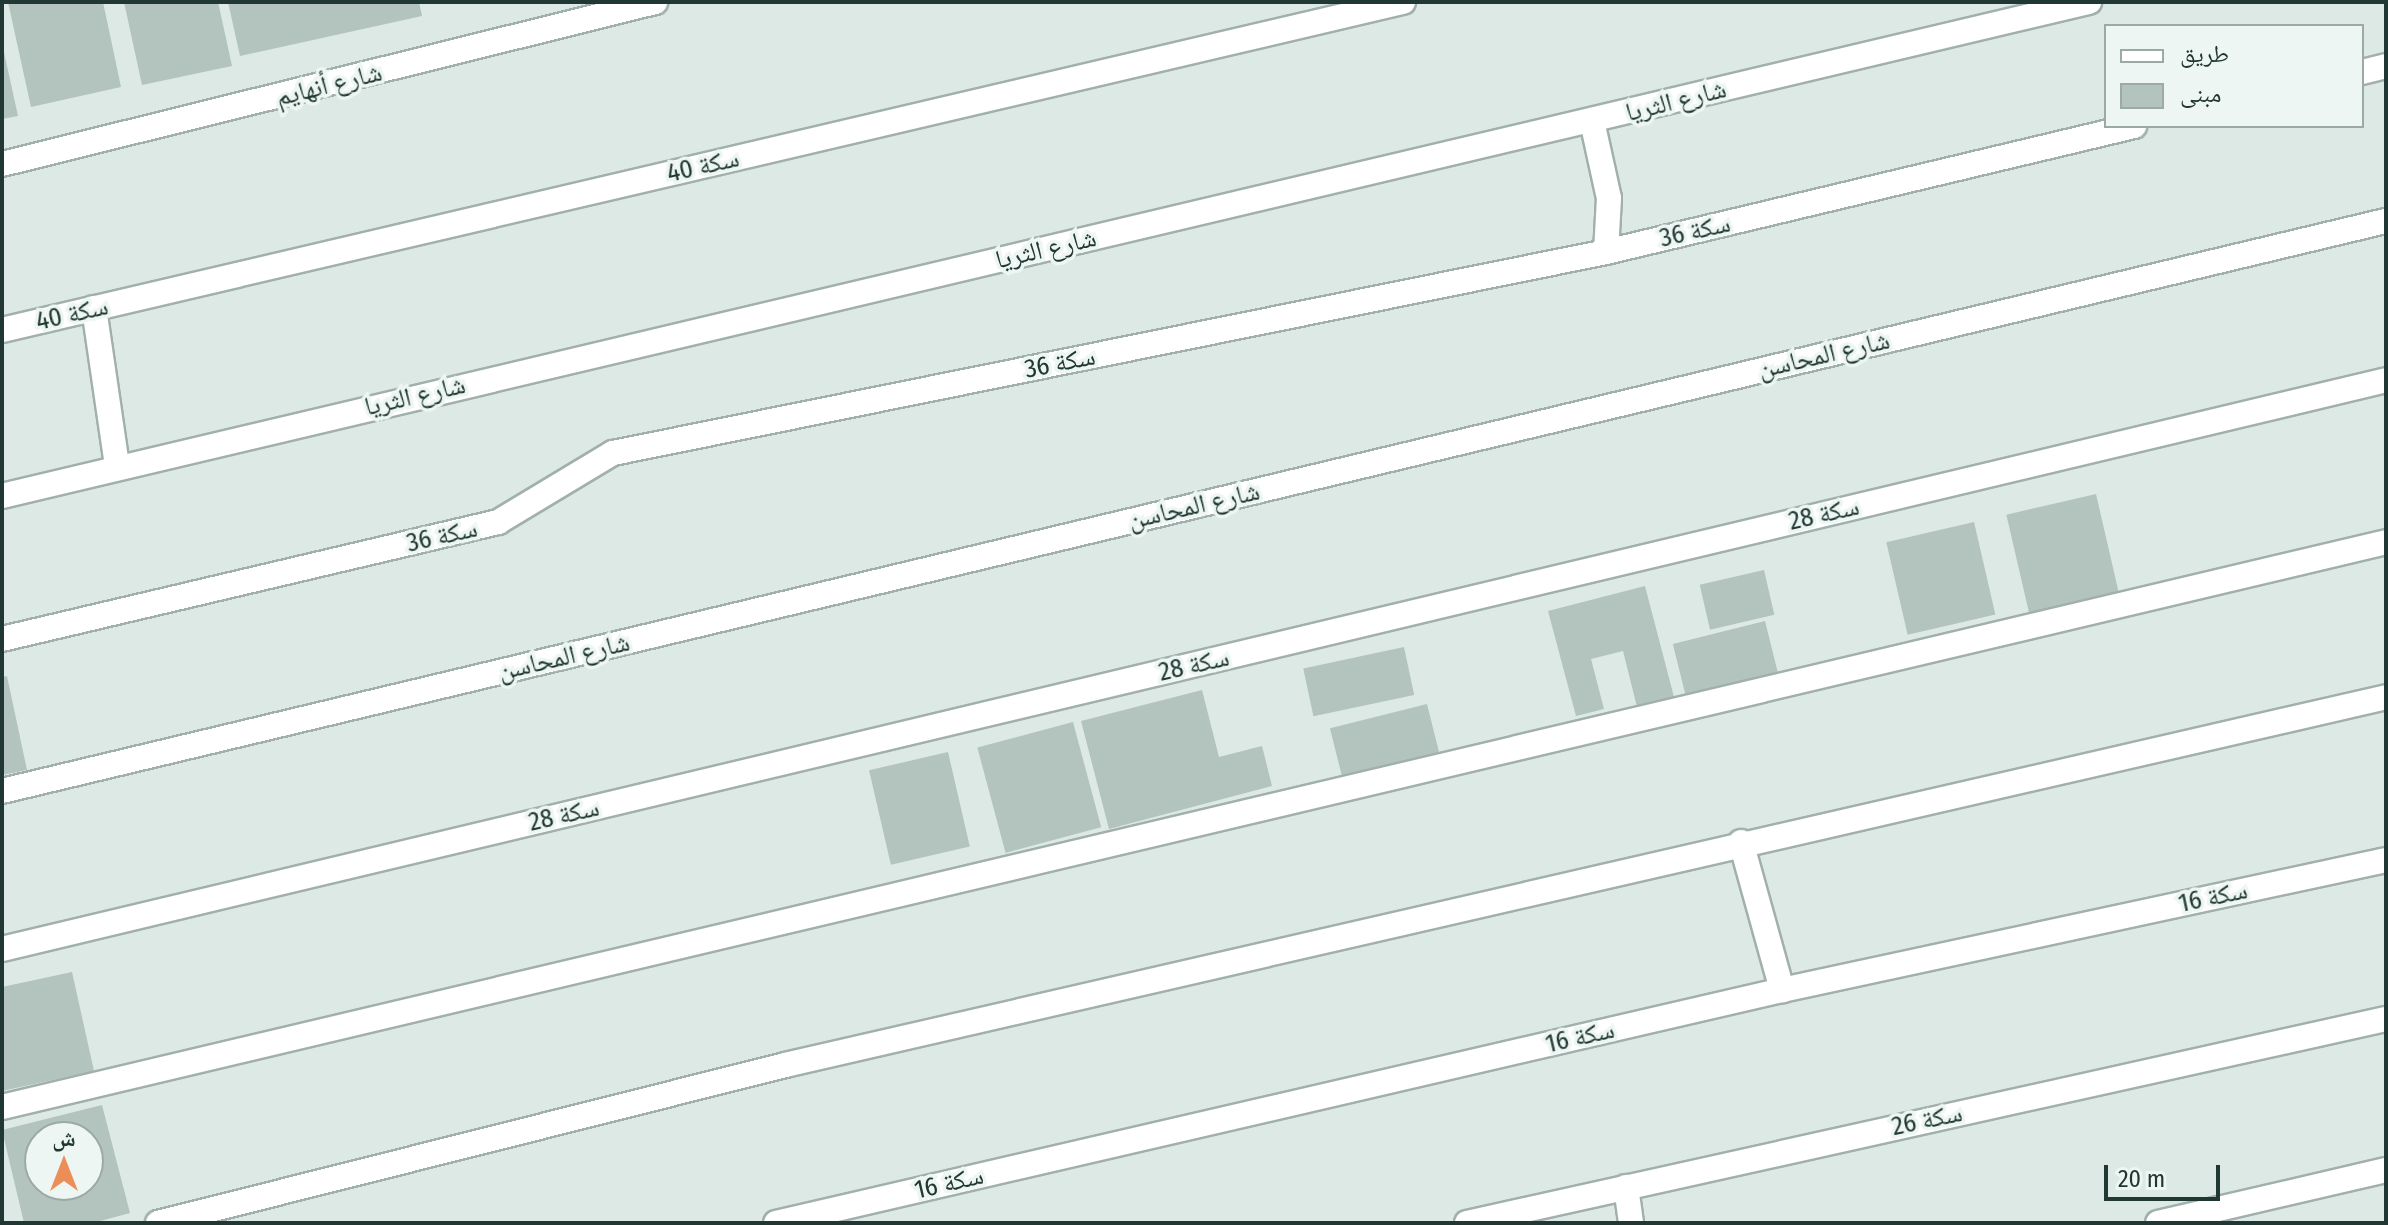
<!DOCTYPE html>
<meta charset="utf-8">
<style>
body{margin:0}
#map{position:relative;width:2388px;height:1225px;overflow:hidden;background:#dde9e5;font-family:"Fira Sans Condensed","Noto Naskh Arabic",sans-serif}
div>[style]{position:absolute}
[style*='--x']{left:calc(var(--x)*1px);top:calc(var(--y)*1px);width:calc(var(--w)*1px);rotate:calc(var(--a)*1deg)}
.building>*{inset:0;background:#b3c3be;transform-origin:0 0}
.roads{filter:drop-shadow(2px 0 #a1b0ac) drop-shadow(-2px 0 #a1b0ac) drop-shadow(0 2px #a1b0ac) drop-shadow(0 -2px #a1b0ac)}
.minor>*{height:24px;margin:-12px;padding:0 12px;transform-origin:12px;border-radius:12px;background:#fff}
span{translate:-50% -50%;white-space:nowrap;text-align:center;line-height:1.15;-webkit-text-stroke:7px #edf6f2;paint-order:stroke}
.street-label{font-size:26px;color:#203733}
.frame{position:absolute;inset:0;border:4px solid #203733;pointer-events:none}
.legend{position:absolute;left:2104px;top:24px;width:260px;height:104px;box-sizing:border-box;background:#edf6f2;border:2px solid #9baaa6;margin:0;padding:10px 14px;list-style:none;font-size:24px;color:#203733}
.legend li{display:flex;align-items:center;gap:16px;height:40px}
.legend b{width:40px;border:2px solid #9baaa6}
.north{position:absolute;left:24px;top:1121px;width:80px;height:80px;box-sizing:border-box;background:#edf6f2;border:2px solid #9baaa6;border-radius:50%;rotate:0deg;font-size:22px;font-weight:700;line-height:32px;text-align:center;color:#203733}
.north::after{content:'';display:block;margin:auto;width:28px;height:36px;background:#ec8e58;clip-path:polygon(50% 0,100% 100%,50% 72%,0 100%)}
.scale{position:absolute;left:2104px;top:1165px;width:116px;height:36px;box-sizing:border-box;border:4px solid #203733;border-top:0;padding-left:10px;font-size:24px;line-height:28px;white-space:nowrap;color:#203733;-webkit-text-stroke:6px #edf6f2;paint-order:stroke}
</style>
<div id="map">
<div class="building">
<div style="clip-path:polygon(8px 2px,103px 2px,121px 87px,31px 107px)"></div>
<div style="clip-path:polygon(124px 2px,218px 2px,232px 66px,142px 85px)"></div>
<div style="clip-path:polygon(228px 2px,419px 2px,422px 16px,240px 56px)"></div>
<div style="clip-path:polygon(2px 43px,18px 116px,2px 119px)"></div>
<div style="left:2096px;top:494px;width:101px;height:92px;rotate:77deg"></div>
<div style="left:1974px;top:522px;width:95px;height:90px;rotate:77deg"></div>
<div style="left:1764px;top:570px;width:46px;height:66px;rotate:77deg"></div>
<div style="clip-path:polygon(1645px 586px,1674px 697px,1637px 707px,1623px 651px,1591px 659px,1604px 709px,1576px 716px,1548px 611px)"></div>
<div style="left:1765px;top:621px;width:54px;height:95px;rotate:76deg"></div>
<div style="left:1404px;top:647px;width:49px;height:103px;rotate:78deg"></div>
<div style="clip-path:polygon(7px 676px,27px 770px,2px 775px,2px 677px)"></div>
<div style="clip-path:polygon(1202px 690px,1219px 757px,1262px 746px,1272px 786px,1109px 829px,1081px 721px)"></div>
<div style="left:1427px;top:704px;width:50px;height:100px;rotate:76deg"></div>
<div style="left:1073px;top:722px;width:109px;height:99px;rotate:75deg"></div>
<div style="left:948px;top:752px;width:97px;height:81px;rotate:77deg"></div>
<div style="clip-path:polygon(72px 972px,94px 1071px,2px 1091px,2px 987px)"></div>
<div style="clip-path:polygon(evenodd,102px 1105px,130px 1213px,93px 1223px,24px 1223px,2px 1130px,102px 1105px,40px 1137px,88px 1137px,88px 1185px,40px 1185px,40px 1137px)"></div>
</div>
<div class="roads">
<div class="minor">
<div style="--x:2362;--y:72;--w:25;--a:-14"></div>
<div style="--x:1592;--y:121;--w:79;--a:77.6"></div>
<div style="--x:1609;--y:198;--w:54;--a:93.2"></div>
<div style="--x:2;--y:164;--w:673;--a:-13.93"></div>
<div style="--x:94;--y:308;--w:160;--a:81.7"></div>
<div style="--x:2;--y:330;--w:1439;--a:-13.18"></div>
<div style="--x:2;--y:496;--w:2145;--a:-13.32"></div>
<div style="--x:2;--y:639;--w:510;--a:-13.27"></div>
<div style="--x:498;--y:522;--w:134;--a:-31"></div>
<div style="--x:613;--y:453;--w:1013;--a:-11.44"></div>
<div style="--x:1606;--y:252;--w:543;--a:-13.42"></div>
<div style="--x:2;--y:791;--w:2451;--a:-13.45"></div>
<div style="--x:1741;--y:842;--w:154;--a:74.5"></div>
<div style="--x:2;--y:949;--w:2451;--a:-13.42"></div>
<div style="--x:2;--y:1107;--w:2450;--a:-13.33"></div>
<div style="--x:1626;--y:1187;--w:36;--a:82"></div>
<div style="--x:158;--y:1223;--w:647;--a:-14.14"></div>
<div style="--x:785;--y:1065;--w:1643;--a:-12.94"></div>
<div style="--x:776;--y:1223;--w:1033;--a:-13.04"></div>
<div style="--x:1782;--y:990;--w:618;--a:-12.15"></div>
<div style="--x:1467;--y:1223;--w:941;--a:-12.52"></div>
<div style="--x:2158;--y:1223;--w:234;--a:-13.1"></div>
</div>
</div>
<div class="street-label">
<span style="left:329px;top:85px;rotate:-14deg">شارع أنهايم</span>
<span style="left:1676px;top:101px;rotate:-14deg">شارع الثريا</span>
<span style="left:703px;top:166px;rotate:-13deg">سكة 40</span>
<span style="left:1695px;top:231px;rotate:-13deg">سكة 36</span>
<span style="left:1046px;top:249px;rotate:-13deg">شارع الثريا</span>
<span style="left:72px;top:314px;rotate:-13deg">سكة 40</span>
<span style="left:1824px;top:355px;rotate:-13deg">شارع المحاسن</span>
<span style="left:1060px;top:363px;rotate:-11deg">سكة 36</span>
<span style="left:415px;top:396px;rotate:-13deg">شارع الثريا</span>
<span style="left:1194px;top:506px;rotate:-13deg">شارع المحاسن</span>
<span style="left:1824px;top:514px;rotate:-13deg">سكة 28</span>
<span style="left:442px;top:536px;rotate:-13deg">سكة 36</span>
<span style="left:564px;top:657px;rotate:-13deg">شارع المحاسن</span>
<span style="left:1194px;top:665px;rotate:-13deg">سكة 28</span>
<span style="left:564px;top:815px;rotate:-13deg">سكة 28</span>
<span style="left:2213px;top:897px;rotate:-12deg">سكة 16</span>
<span style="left:1580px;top:1037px;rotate:-13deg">سكة 16</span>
<span style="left:1927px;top:1120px;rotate:-12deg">سكة 26</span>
<span style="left:949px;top:1183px;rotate:-13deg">سكة 16</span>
</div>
<div class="frame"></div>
<ul class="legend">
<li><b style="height:10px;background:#fff"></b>طريق</li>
<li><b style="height:22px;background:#b3c3be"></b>مبنى</li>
</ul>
<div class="north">ش</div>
<div class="scale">20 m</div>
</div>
